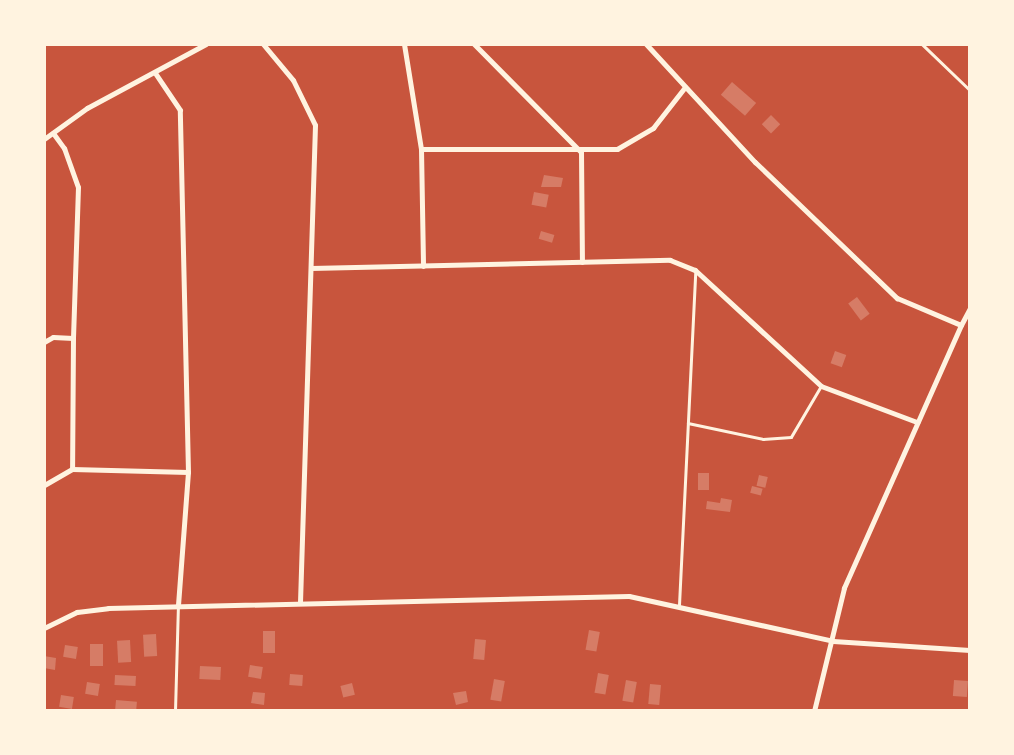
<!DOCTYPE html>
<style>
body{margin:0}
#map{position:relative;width:1014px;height:755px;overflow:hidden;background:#c8553d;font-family:Poppins,sans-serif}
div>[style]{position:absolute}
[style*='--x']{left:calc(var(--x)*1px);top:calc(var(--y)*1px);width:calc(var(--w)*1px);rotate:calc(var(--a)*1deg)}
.building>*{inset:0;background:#d67c66;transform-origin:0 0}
.service>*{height:2.5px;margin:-1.25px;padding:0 1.25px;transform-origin:1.25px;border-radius:1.25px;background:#fff3e0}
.minor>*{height:5px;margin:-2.5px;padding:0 2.5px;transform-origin:2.5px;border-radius:2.5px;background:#fff3e0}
span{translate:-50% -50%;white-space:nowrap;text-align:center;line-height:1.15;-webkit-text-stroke:7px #fff3e0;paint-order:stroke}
.frame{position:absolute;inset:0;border:46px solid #fff3e0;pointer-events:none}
</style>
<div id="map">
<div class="building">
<div style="left:732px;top:82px;width:32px;height:17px;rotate:41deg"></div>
<div style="left:771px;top:115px;width:13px;height:13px;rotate:45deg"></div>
<div style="clip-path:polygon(544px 175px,563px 178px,561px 187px,541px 187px)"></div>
<div style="left:534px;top:192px;width:15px;height:13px;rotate:11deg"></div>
<div style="left:541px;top:231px;width:14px;height:8px;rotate:17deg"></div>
<div style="left:857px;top:297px;width:21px;height:11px;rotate:53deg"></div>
<div style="left:835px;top:351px;width:12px;height:13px;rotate:20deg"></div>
<div style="left:698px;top:473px;width:11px;height:17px"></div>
<div style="left:759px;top:475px;width:9px;height:11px;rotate:13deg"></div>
<div style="left:752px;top:486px;width:11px;height:7px;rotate:15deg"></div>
<div style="clip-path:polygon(721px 498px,732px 500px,730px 512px,706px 509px,707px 501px,720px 503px)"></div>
<div style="left:589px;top:630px;width:11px;height:20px;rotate:10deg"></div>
<div style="left:263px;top:631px;width:12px;height:22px"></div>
<div style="left:156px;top:634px;width:22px;height:13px;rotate:87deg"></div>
<div style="left:475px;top:639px;width:11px;height:20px;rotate:5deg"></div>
<div style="left:130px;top:640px;width:22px;height:13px;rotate:87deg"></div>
<div style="left:90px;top:644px;width:13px;height:22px"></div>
<div style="left:65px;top:645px;width:13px;height:12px;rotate:9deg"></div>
<div style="clip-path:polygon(44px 656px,56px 658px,55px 670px,44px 668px)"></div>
<div style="left:250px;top:665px;width:13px;height:12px;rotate:9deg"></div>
<div style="left:200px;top:666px;width:21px;height:13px;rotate:3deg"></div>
<div style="left:598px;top:673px;width:11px;height:20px;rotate:10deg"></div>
<div style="left:290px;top:674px;width:13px;height:11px;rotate:4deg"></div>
<div style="left:115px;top:675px;width:21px;height:10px;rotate:3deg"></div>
<div style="left:494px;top:679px;width:11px;height:21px;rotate:10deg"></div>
<div style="left:626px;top:680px;width:11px;height:21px;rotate:10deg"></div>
<div style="left:954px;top:680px;width:14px;height:16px;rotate:4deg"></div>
<div style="left:87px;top:682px;width:13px;height:12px;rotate:9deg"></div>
<div style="left:352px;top:683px;width:12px;height:12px;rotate:76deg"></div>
<div style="left:650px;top:684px;width:11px;height:20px;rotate:5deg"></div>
<div style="clip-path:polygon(466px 691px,468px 702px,456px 705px,453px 693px)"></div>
<div style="clip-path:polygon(253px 692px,265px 693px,264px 705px,251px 703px)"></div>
<div style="left:61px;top:695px;width:13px;height:12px;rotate:9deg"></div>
<div style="left:116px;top:700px;width:21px;height:10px;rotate:5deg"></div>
</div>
<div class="service">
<div style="--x:922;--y:44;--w:66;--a:43.8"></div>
<div style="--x:688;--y:423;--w:77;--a:12"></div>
<div style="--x:763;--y:439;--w:28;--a:-4"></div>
<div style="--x:791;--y:437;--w:59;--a:-59.5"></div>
<div style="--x:679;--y:605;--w:332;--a:-87.2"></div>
<div style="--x:175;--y:711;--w:105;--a:-88.4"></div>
</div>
<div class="minor">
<div style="--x:263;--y:44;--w:47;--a:50.2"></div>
<div style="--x:293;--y:80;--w:50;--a:63.9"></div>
<div style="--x:315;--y:125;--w:477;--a:91.8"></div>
<div style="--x:404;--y:44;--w:106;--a:80.8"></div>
<div style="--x:421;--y:149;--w:117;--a:89"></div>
<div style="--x:474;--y:44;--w:152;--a:45.3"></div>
<div style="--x:581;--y:152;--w:110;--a:89.5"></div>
<div style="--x:646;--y:44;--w:161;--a:47.3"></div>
<div style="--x:755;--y:162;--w:197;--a:43.8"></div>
<div style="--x:897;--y:298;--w:69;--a:22.9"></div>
<div style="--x:961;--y:325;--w:288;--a:114"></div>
<div style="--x:844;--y:588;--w:127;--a:103.7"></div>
<div style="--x:53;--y:133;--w:19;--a:54"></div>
<div style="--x:64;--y:148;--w:41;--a:70.3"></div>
<div style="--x:78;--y:187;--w:151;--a:91.9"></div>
<div style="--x:44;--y:139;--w:53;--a:-35.8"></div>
<div style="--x:87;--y:108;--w:135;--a:-28.3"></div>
<div style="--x:421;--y:149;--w:196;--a:0"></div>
<div style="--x:617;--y:149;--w:42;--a:-30.3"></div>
<div style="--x:653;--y:128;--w:52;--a:-52"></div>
<div style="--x:311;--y:268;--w:359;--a:-1.3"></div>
<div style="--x:670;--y:260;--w:27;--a:22"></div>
<div style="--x:695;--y:270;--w:171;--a:42.6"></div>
<div style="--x:821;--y:386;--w:103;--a:20.6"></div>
<div style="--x:961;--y:325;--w:19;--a:-62"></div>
<div style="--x:44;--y:342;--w:10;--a:-29"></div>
<div style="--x:53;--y:337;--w:20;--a:3"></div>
<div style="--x:73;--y:338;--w:131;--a:90.4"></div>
<div style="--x:72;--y:469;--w:32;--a:150"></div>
<div style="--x:72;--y:469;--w:116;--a:1.5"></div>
<div style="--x:188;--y:472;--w:362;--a:-91.3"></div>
<div style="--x:180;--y:110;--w:45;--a:-124"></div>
<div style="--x:178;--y:605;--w:133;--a:-85.7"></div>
<div style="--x:44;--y:628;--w:37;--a:-26"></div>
<div style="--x:77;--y:612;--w:31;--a:-7"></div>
<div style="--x:108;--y:608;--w:521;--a:-1.32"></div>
<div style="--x:629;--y:596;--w:209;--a:12.4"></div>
<div style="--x:833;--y:641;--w:137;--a:3.8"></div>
</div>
<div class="frame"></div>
</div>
